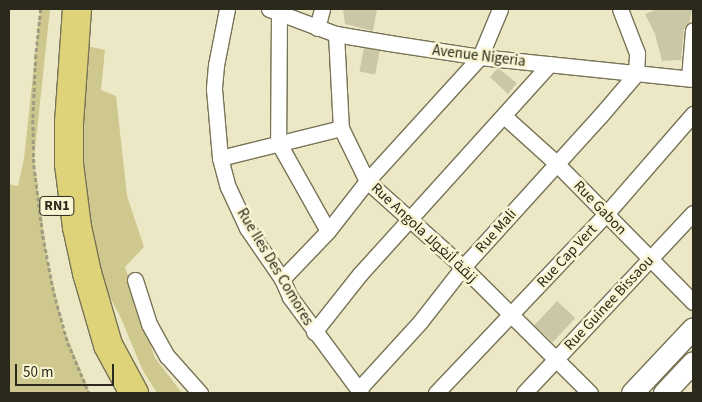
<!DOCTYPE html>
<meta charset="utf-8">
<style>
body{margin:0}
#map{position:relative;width:702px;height:402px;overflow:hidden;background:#ece8c6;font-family:"Source Sans 3",Cairo,sans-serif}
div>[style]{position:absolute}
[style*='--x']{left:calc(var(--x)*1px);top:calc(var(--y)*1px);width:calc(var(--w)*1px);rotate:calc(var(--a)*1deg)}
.green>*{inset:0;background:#cfc88e}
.building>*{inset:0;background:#cbc7a6;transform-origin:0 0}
.path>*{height:2.5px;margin-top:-1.25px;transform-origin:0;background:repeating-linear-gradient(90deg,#9f9c82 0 4px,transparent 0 6.5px)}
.roads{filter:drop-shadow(1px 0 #777355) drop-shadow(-1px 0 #777355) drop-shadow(0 1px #777355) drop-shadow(0 -1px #777355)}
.street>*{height:15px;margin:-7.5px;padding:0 7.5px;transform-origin:7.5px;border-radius:7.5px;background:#fff}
.secondary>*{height:21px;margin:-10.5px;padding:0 10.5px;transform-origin:10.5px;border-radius:10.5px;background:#fff}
.highway>*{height:28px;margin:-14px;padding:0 14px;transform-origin:14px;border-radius:14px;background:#dfd37a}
span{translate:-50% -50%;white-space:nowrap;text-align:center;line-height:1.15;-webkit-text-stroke:5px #f9f5d3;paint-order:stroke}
.shield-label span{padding:1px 4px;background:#f9f5d3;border:1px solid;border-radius:4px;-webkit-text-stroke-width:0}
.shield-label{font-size:14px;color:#2a291c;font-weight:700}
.street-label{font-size:15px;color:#2a291c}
.frame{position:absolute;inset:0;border:10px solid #2a291c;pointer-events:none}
.scale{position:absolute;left:15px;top:364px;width:99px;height:22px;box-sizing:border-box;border:2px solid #2a291c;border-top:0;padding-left:6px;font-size:15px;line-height:18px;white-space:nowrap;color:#2a291c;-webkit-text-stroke:4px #f9f5d3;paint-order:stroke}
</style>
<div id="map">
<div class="green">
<div style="clip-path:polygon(40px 9px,50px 9px,34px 159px,48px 263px,64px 329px,90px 393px,9px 393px,9px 184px,18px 186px,24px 159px)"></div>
<div style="clip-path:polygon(87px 46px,105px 50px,101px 90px,116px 96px,127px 196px,144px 247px,125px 267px,155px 358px,182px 393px,157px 393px,143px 371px,120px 316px,100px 278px,78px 151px)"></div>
</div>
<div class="building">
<div style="clip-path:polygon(343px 9px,377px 9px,373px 31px,345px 24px)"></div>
<div style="clip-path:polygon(658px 9px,692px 9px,690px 21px,684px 29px,681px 60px,662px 61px,655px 34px,645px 14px)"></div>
<div style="left:364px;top:48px;width:16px;height:24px;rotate:11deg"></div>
<div style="clip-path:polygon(498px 68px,517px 83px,508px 94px,490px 77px)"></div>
<div style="left:557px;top:301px;width:25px;height:33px;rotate:43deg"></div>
</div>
<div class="path">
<div style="--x:41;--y:9;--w:46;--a:96.2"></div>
<div style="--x:36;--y:55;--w:65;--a:92.6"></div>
<div style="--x:33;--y:120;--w:45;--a:88.7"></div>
<div style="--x:34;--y:165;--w:72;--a:82.8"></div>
<div style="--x:43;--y:236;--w:58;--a:79.1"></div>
<div style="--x:54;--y:293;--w:52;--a:74.4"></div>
<div style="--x:68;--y:343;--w:54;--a:67.2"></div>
</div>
<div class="roads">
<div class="street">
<div style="--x:227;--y:9;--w:57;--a:101.1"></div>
<div style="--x:216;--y:65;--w:24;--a:95"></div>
<div style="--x:214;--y:89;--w:69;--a:85"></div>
<div style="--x:220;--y:158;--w:30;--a:75"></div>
<div style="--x:228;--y:187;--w:45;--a:65.1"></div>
<div style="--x:247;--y:228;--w:62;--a:55.5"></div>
<div style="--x:282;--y:279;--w:20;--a:66"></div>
<div style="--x:290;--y:297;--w:119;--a:53.5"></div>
<div style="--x:269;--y:9;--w:72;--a:20.5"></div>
<div style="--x:336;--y:34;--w:54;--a:9.6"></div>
<div style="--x:389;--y:43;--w:92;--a:8.7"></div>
<div style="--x:480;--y:57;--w:214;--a:5.9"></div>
<div style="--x:279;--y:13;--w:129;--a:90.4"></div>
<div style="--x:278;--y:142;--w:102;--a:60.7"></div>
<div style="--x:317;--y:28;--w:20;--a:-75"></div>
<div style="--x:336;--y:34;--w:94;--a:87"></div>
<div style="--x:341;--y:128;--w:59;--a:63.9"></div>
<div style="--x:367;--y:181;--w:129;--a:41.9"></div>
<div style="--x:463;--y:267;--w:179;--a:44.8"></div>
<div style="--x:689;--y:78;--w:48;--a:-85.2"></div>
<div style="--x:504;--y:116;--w:70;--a:42.1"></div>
<div style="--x:556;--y:163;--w:195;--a:45.4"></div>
<div style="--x:220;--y:158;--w:125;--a:-13.9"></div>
<div style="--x:282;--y:279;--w:66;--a:-46.2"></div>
<div style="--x:328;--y:231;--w:63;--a:-52"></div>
<div style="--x:367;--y:181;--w:168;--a:-47.7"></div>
<div style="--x:480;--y:57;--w:52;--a:-67.4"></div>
<div style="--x:135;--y:280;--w:46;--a:72.3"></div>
<div style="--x:149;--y:324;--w:37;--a:61"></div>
<div style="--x:167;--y:356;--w:50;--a:48.3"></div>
<div style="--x:314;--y:332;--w:74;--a:-51.6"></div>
<div style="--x:360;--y:274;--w:283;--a:-47.9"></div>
<div style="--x:358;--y:390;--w:92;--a:-47.6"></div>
<div style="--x:420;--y:322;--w:70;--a:-52"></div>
<div style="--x:463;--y:267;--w:204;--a:-47.8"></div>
<div style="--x:600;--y:116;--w:55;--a:-49.4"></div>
<div style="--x:636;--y:74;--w:21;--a:-87"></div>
<div style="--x:637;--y:53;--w:47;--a:-111.1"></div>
<div style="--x:436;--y:393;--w:247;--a:-46.5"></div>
<div style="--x:606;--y:214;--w:133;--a:-49"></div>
<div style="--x:524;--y:393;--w:247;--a:-46.8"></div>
</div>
<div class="secondary">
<div style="--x:632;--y:393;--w:89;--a:-46.8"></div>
<div style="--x:664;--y:393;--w:42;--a:-46.9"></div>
</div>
<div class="highway">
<div style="--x:77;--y:9;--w:113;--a:94"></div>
<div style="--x:69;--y:122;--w:42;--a:90"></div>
<div style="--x:69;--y:164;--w:64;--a:82.8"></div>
<div style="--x:77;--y:227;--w:47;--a:77.7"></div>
<div style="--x:87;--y:273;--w:75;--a:73.7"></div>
<div style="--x:108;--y:345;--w:55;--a:61.6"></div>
</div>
</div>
<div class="shield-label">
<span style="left:57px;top:206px">RN1</span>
</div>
<div class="street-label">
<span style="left:479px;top:56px;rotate:7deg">Avenue Nigeria</span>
<span style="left:600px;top:208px;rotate:46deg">Rue Gabon</span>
<span style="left:496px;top:231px;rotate:-48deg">Rue Mali</span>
<span style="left:424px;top:233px;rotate:43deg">Rue Angola زنقة أنغولا</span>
<span style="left:567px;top:256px;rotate:-47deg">Rue Cap Vert</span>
<span style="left:275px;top:267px;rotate:59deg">Rue Iles Des Comores</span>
<span style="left:609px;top:303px;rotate:-47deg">Rue Guinee Bissaou</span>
</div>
<div class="frame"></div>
<div class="scale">50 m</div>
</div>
